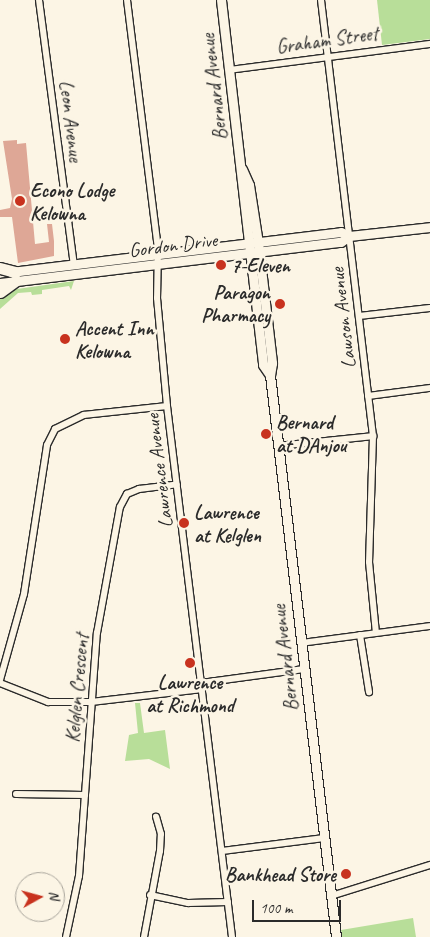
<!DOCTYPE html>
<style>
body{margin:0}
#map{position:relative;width:430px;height:937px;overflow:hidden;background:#fcf5e5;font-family:Caveat,sans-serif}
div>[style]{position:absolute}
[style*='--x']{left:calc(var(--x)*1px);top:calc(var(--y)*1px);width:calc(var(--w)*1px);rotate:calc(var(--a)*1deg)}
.green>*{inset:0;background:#b8de99}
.building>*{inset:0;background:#dea796}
.roads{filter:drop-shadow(1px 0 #2b2b2b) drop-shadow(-1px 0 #2b2b2b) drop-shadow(0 1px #2b2b2b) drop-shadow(0 -1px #2b2b2b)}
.street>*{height:6px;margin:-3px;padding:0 3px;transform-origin:3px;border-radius:3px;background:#fcf5e5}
.secondary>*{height:9px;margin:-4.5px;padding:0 4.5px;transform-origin:4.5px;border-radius:4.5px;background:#fcf5e5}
.highway>*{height:11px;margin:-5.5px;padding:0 5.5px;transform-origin:5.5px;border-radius:5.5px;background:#fcf5e5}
.dots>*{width:14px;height:14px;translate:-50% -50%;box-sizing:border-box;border:2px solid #fcf5e5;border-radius:50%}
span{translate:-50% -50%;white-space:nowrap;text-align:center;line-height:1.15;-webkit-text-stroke:5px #fcf5e5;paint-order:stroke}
.street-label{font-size:20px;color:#2b2b2b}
.poi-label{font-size:20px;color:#2b2b2b;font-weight:700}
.left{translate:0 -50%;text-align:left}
.right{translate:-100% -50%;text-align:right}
.north{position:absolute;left:15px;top:872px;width:50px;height:50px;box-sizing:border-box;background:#fcf5e5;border:1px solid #a8a49b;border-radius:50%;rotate:83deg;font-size:14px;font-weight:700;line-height:20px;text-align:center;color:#2b2b2b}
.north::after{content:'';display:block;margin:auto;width:18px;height:22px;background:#c8321e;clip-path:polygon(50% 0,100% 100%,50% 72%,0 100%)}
.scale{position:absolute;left:252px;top:900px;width:89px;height:22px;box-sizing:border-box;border:2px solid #2b2b2b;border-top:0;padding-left:6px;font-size:15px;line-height:18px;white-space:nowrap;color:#2b2b2b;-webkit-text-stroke:4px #fcf5e5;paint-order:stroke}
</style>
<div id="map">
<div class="green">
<div style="clip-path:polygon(377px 0,430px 0,430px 39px,382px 45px)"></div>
<div style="clip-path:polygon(74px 281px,71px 290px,69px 286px,42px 290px,42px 294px,32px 295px,31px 292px,18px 293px,0 309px,0 298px,10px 290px)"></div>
<div style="clip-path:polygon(135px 703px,140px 703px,144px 733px,165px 730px,170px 769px,149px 759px,125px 761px,129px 735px,138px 733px)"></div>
<div style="clip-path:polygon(413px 918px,416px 937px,342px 937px,341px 930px)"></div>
</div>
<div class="building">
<div style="clip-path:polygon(17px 140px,17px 144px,26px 143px,35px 244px,49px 242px,47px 224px,52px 224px,54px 241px,54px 256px,18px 263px,12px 217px,0 217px,0 210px,10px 208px,12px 199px,3px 141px)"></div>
</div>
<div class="roads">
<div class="street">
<div style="--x:39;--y:0;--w:268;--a:82.5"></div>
<div style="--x:127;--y:0;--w:250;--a:82.9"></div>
<div style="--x:158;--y:248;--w:50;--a:91.1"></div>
<div style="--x:157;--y:298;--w:108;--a:84.7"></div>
<div style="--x:167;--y:406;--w:535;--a:83.02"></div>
<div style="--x:321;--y:0;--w:439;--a:83.2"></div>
<div style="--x:373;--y:436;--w:126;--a:91.8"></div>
<div style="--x:369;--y:562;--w:71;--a:84.4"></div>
<div style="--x:229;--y:70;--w:203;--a:-7.4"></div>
<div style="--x:359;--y:316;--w:71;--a:-6.4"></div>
<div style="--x:368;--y:396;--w:63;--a:-7.4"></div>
<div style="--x:278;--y:446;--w:96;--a:-6"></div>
<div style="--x:360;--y:635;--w:58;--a:81"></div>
<div style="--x:301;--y:643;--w:130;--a:-7.5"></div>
<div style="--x:0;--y:680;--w:89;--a:-74.4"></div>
<div style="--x:24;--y:594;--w:151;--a:-81.2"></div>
<div style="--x:47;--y:445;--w:18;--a:-63"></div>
<div style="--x:55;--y:429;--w:32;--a:-26"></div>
<div style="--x:84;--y:415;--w:83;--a:-6.2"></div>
<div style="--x:0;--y:683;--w:52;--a:21.6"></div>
<div style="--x:48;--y:702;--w:43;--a:0"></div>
<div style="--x:91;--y:702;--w:112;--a:-6.7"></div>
<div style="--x:201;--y:683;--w:104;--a:-7.7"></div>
<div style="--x:16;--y:794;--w:69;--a:0.8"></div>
<div style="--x:222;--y:851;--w:103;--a:-7.3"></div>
<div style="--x:150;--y:895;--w:39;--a:12"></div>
<div style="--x:188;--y:903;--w:40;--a:-1.4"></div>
<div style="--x:331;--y:896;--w:104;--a:-17.4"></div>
<div style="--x:66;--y:937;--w:62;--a:-78"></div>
<div style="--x:79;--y:876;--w:244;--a:-85.8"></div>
<div style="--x:97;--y:633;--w:128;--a:-79.7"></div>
<div style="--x:120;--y:507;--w:15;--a:-62"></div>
<div style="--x:127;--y:494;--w:13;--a:-23"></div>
<div style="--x:139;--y:489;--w:38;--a:-7"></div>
<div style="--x:144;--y:937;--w:87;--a:-79.5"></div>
<div style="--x:160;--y:851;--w:17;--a:-87"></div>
<div style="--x:161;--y:834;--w:18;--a:-106"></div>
</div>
<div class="secondary">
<div style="--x:221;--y:0;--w:367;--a:83.4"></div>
<div style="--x:263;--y:365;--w:12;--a:55"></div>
<div style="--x:242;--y:169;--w:17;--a:66"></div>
<div style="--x:249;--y:185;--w:59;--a:81.2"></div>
<div style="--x:258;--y:243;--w:121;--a:83.3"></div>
<div style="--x:272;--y:363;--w:12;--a:99"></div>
<div style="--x:270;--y:375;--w:566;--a:83.3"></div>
<div style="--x:11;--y:272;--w:332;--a:-6.9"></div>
<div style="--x:341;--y:232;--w:9;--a:27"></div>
<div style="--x:0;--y:283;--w:343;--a:-6.9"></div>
<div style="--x:341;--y:242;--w:10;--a:-37"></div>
<div style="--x:349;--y:236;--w:81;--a:-6.3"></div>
</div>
<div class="highway">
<div style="--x:0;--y:268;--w:16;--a:15"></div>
<div style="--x:0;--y:292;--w:19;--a:-36"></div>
</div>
</div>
<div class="dots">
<div style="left:20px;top:201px;background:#c8321e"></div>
<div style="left:221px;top:265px;background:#c8321e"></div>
<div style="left:280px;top:304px;background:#c8321e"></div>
<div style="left:65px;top:339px;background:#c8321e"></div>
<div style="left:266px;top:434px;background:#c8321e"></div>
<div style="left:184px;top:523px;background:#c8321e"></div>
<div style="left:190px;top:663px;background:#c8321e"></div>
<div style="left:346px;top:874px;background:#c8321e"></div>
</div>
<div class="street-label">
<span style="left:327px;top:40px;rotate:-8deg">Graham Street</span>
<span style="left:214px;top:87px;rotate:-97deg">Bernard Avenue</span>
<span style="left:71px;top:121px;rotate:83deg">Leon Avenue</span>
<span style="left:173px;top:245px;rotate:-7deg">Gordon Drive</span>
<span style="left:343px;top:318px;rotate:-97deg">Lawson Avenue</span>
<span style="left:159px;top:471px;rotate:-97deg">Lawrence Avenue</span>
<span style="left:285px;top:658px;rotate:-97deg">Bernard Avenue</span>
<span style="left:77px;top:688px;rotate:-85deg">Kelglen Crescent</span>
</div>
<div class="poi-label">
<span class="left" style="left:30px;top:202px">Econo Lodge<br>Kelowna</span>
<span class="left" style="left:231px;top:265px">7-Eleven</span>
<span class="right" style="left:270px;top:304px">Paragon<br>Pharmacy</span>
<span class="left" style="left:75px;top:340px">Accent Inn<br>Kelowna</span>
<span class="left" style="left:276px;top:434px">Bernard<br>at DAnjou</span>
<span class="left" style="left:194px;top:524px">Lawrence<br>at Kelglen</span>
<span style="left:190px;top:694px">Lawrence<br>at Richmond</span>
<span class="right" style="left:336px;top:874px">Bankhead Store</span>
</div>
<div class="north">N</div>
<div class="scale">100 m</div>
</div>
